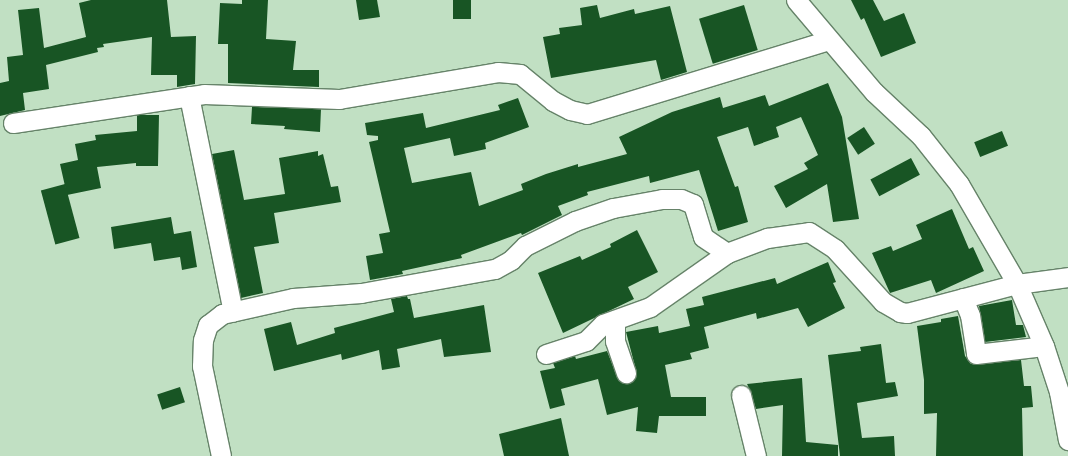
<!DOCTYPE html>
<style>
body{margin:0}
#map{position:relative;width:1068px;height:456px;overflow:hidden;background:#c1e0c3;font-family:Spectral,serif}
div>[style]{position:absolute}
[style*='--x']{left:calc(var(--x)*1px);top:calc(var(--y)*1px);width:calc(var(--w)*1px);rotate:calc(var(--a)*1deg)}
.building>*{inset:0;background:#185524;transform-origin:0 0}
.roads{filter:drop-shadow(1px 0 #668369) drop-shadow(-1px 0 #668369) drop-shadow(0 1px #668369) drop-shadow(0 -1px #668369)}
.minor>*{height:19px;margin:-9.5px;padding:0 9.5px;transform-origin:9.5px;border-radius:9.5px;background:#fff}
span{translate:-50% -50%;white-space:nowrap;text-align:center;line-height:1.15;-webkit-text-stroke:4px #ceeed0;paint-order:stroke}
</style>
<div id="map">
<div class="building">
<div style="clip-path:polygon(91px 0,167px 0,171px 37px,196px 36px,195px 84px,177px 87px,177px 75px,151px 75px,152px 37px,103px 44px,104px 47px,97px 48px,98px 52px,46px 65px,49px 89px,23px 93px,25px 110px,0 116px,0 83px,9px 81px,7px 57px,23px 55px,18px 10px,39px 8px,44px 48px,86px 37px,79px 3px)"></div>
<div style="clip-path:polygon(242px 0,268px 0,266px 39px,296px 41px,293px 70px,319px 70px,319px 87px,228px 83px,228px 44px,218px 44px,220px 3px,242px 4px)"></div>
<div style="clip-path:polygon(356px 0,377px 0,380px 17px,359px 20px)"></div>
<div style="left:453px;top:0;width:18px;height:19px"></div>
<div style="clip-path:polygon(851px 0,873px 0,884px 21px,904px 13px,916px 43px,881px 57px,864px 18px,861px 20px)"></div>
<div style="clip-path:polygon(597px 5px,600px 18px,634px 9px,635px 14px,670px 6px,687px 72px,661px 80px,656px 60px,551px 78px,543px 37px,560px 34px,559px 28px,582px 25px,580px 8px)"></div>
<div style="left:744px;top:5px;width:47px;height:47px;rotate:73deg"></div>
<div style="clip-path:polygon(828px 83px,842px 117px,859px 219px,833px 222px,827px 184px,786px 208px,774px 186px,808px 169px,804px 163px,818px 155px,801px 117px,776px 127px,779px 137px,754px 146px,748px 127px,717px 137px,735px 187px,738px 186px,748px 222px,718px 231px,699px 170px,650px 183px,649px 176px,587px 192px,588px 195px,558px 206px,562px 215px,522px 235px,521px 233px,461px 255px,462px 258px,402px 271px,403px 274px,370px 280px,366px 256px,383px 253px,379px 234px,390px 232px,369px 142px,378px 140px,378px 136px,367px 135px,365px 123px,423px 113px,426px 128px,500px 110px,498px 105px,518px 98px,529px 127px,485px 143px,486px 149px,454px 156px,450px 138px,404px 148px,412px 183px,471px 172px,479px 206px,523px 190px,521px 184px,546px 174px,578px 164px,578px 167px,627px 154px,619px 137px,672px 112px,720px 97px,723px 108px,765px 95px,769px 106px)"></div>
<div style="clip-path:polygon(252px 107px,321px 109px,320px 132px,284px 129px,285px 126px,251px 124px)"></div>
<div style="clip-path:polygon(137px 115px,159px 115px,158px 166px,136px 166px,136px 163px,97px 167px,101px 188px,67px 195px,60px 164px,78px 160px,75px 144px,96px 140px,95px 135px,137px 131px)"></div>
<div style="left:864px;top:127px;width:20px;height:20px;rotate:57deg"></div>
<div style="left:1002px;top:131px;width:16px;height:30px;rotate:68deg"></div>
<div style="clip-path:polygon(234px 150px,244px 200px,285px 194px,279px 158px,318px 151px,318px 156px,323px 154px,331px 187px,338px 186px,341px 202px,274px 213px,279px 243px,254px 247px,263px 293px,241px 298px,212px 154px)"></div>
<div style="left:911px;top:158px;width:19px;height:46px;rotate:62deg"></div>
<div style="left:65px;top:184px;width:56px;height:25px;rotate:75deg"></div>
<div style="clip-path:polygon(952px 209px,969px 249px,973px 247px,984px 271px,936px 293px,931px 280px,890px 293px,872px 253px,891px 246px,893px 251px,922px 239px,916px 225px)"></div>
<div style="clip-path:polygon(171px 217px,174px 234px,191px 231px,197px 267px,182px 270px,180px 257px,154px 261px,151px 243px,114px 249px,111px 227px)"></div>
<div style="clip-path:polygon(637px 230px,658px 272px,628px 287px,634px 299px,563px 333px,538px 273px,580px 256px,582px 260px,611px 247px,610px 244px)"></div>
<div style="clip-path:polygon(828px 262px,836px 282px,833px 283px,845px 308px,808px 327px,798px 308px,757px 319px,756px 313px,704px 327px,709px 348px,690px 353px,692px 359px,665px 365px,671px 397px,706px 397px,706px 416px,659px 416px,657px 433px,636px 431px,638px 407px,607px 415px,598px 379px,561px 389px,565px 405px,550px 409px,540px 371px,555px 368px,553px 363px,575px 356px,576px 359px,607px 351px,619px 381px,630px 383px,637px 375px,636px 370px,626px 332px,658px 326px,659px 333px,690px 326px,686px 309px,704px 305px,702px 297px,775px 278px,777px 284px)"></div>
<div style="clip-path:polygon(407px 296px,408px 299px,410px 299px,414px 318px,484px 305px,491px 352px,444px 357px,441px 339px,397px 349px,400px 367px,382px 370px,379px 350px,342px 360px,341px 354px,274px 371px,264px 329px,291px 322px,297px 345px,335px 333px,334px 328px,394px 312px,391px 299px)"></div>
<div style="clip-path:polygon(1012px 300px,1016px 325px,1023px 325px,1026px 337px,985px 342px,979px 306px)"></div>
<div style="clip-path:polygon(958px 316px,965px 356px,971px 364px,1021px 360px,1024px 386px,1031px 386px,1033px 407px,1022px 408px,1023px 456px,936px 456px,937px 413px,924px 414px,924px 380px,917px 326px,941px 322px,941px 319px)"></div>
<div style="clip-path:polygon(881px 344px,886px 383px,895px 382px,898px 396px,857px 403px,862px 438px,894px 436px,895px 456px,840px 456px,828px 355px,861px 351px,860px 347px)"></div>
<div style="clip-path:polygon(802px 378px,806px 442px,838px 445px,838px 456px,782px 456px,783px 405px,756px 409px,748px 386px,747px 384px)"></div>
<div style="left:180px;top:387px;width:16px;height:24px;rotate:72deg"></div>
<div style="clip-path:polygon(561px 418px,569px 456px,504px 456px,499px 434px)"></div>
</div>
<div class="roads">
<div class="minor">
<div style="--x:796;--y:0;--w:121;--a:49.7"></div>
<div style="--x:874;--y:92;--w:64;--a:43.1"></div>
<div style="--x:921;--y:136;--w:61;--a:51.6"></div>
<div style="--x:959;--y:184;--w:116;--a:59.9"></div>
<div style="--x:1017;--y:284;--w:68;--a:66.5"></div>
<div style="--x:1044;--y:346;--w:48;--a:71.9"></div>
<div style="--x:1059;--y:392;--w:49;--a:79.4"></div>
<div style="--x:189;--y:96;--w:220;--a:78.5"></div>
<div style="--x:13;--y:123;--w:193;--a:-8.6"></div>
<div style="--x:204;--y:94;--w:135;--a:2.1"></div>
<div style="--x:339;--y:99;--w:161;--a:-9.6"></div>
<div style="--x:498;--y:72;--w:22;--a:5"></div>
<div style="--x:520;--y:74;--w:43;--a:39.3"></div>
<div style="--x:553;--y:101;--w:19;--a:28"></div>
<div style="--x:570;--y:110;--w:17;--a:13"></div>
<div style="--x:587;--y:114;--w:253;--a:-17"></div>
<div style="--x:963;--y:298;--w:18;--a:68"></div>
<div style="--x:970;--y:315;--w:39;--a:81"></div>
<div style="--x:976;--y:354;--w:68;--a:-6.7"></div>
<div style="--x:615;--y:320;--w:21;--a:90"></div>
<div style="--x:615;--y:341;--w:34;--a:71"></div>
<div style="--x:546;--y:354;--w:42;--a:-18"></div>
<div style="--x:586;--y:341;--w:24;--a:-45"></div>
<div style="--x:603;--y:324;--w:50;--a:-19.9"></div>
<div style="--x:650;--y:307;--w:94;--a:-35"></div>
<div style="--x:741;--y:395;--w:63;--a:76.2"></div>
<div style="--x:221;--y:456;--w:92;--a:-101.9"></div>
<div style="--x:202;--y:366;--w:26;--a:-88"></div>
<div style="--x:203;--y:340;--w:16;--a:-72"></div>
<div style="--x:208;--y:325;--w:18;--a:-38"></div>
<div style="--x:222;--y:314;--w:73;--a:-12.7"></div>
<div style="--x:293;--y:298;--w:68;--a:-4.2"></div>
<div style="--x:361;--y:293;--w:136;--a:-10.2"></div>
<div style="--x:495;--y:269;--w:18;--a:-29"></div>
<div style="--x:511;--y:260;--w:20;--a:-45"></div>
<div style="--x:525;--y:246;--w:56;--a:-26.6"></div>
<div style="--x:575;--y:221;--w:40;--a:-18.9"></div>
<div style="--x:613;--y:208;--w:50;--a:-10.4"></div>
<div style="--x:662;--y:199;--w:19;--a:0"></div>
<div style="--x:681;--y:199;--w:13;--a:23"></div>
<div style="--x:693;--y:204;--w:34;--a:73"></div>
<div style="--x:703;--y:237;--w:29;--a:34"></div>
<div style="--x:727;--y:253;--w:43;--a:-20.6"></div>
<div style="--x:767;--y:238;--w:42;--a:-8.1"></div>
<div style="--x:809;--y:232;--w:31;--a:33"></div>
<div style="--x:835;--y:249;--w:72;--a:47.8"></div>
<div style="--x:883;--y:302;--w:20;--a:30"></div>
<div style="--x:900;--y:312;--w:7;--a:8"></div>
<div style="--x:907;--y:313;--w:114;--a:-14.8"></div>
<div style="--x:1017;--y:284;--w:51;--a:-7.8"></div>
</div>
</div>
</div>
